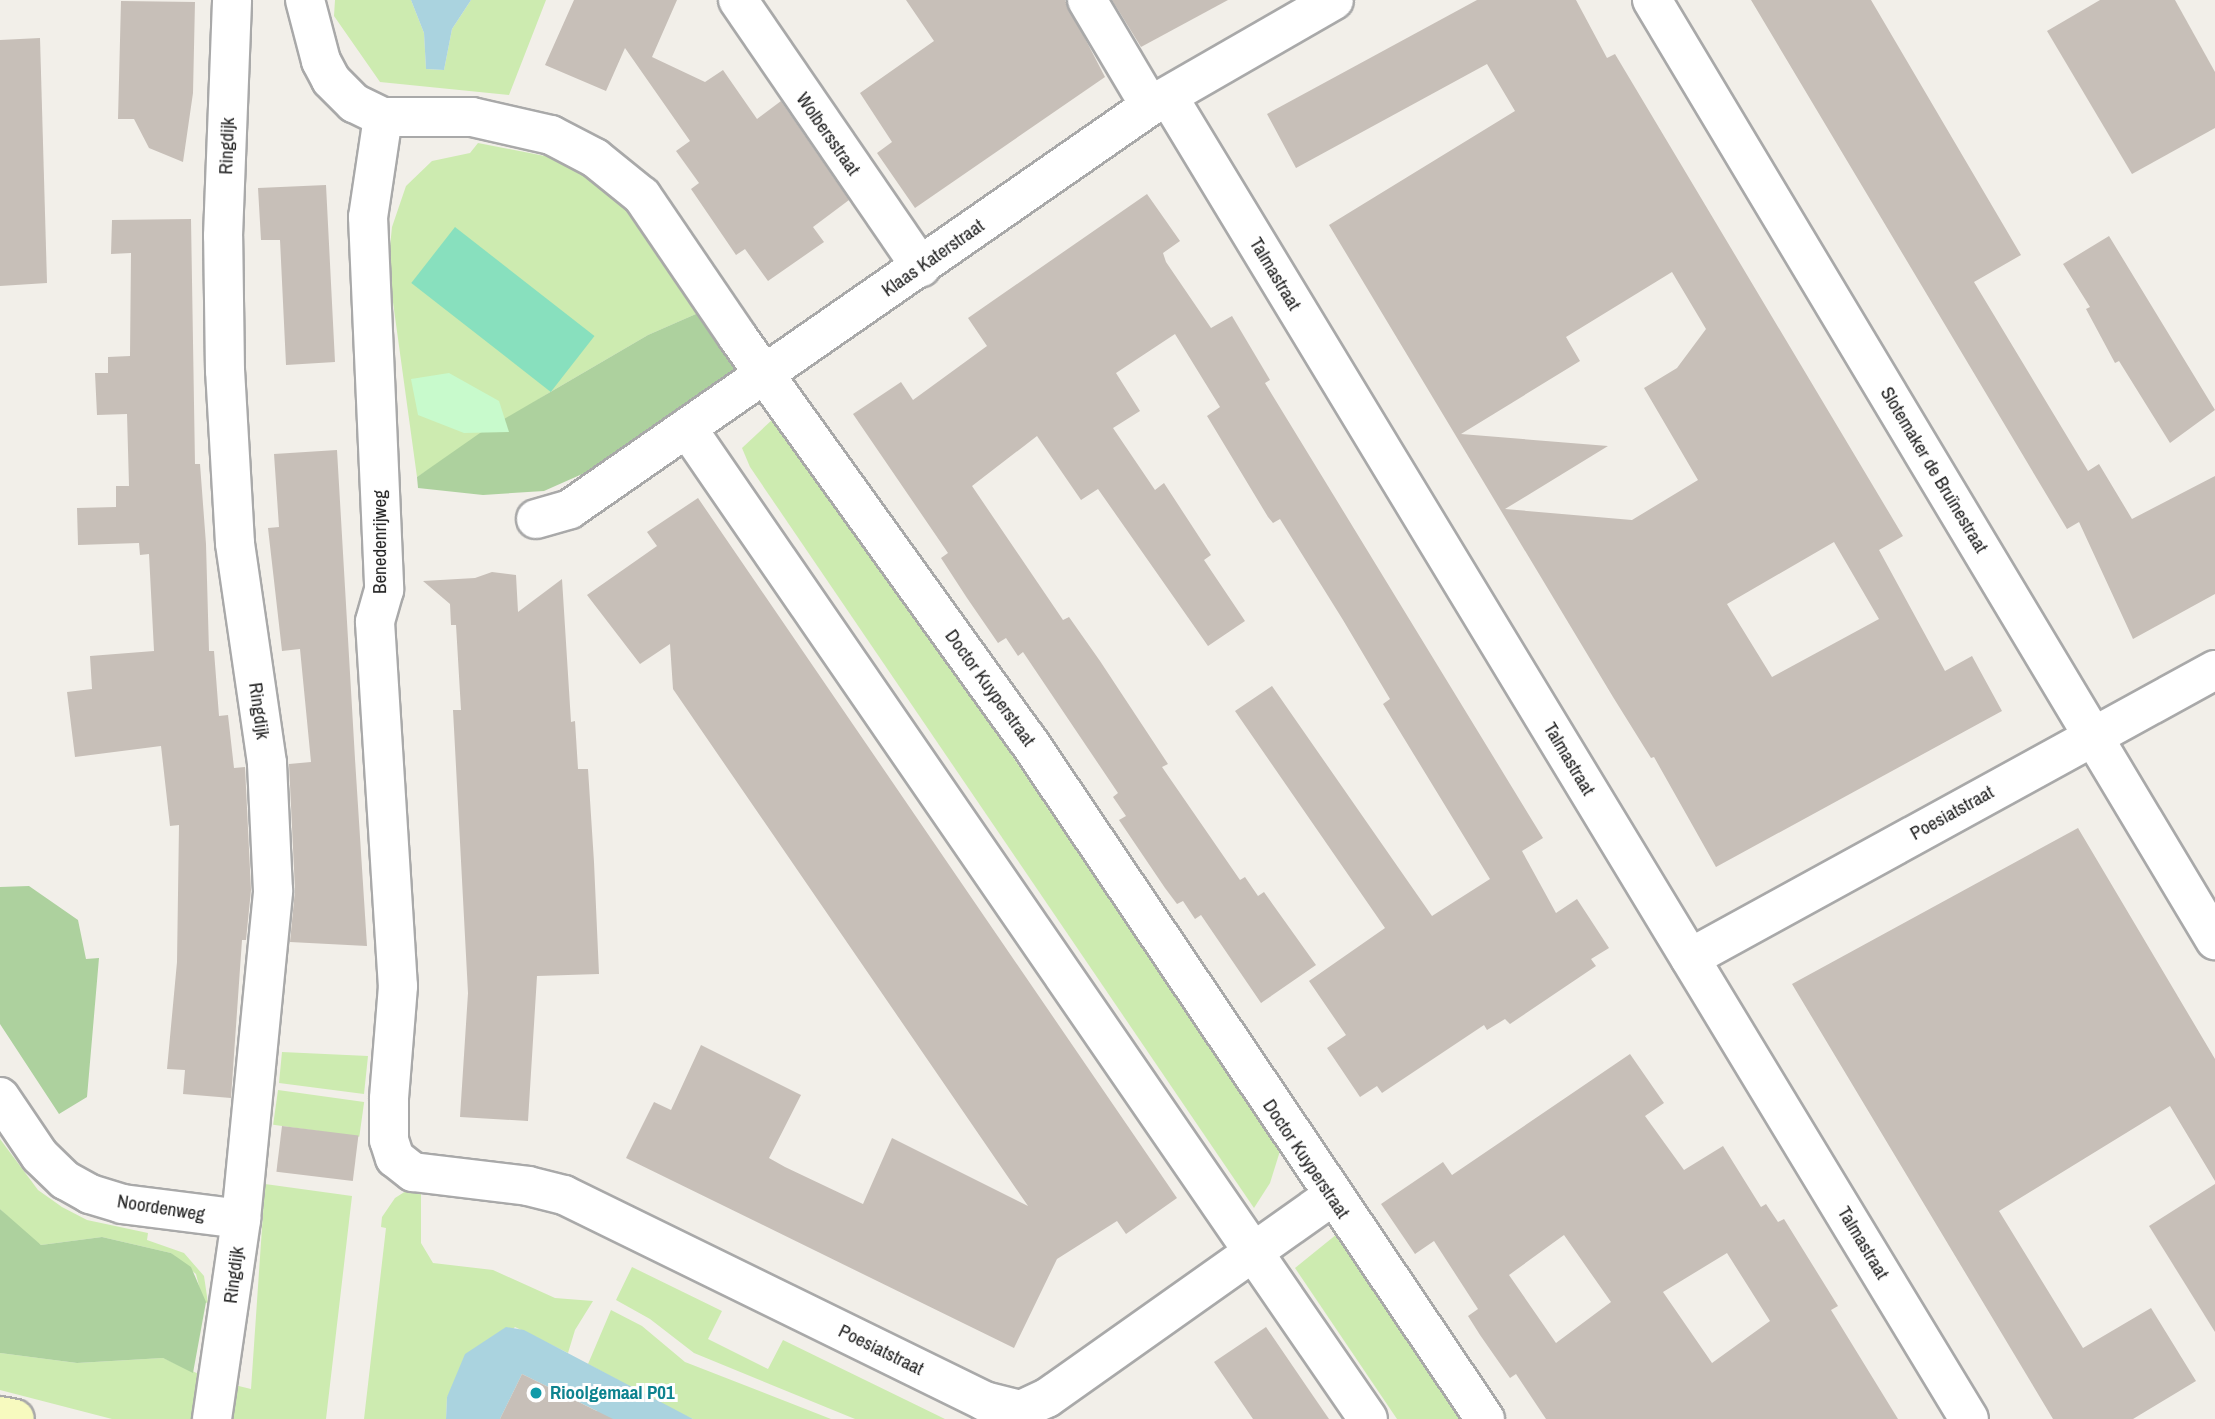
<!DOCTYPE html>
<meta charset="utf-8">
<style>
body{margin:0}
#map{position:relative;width:2215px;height:1419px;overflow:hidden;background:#f2efe9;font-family:"Archivo Narrow",sans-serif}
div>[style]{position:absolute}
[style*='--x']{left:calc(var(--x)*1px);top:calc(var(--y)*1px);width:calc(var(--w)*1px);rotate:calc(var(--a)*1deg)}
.grass>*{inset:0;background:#cdebb0;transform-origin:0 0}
.forest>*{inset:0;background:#add19e}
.park>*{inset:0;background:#c8facc}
.pitch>*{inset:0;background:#88e0be;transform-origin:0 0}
.water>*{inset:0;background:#aad3df}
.building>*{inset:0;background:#c7bfb8;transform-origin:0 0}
.roads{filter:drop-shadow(2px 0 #a9a9a9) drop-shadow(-2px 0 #a9a9a9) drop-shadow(0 2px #a9a9a9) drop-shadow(0 -2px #a9a9a9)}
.minor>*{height:38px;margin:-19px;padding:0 19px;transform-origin:19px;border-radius:19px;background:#fff}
.secondary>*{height:38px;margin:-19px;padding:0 19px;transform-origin:19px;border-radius:19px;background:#f7fabf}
.dots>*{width:19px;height:19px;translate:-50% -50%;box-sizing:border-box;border:4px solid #fff;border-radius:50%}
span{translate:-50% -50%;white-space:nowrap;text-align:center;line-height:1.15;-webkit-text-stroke:6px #fff;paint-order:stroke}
.street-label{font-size:19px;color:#222}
.culture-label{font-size:19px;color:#0d838f;font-weight:700}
.left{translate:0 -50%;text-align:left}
</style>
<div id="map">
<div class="grass">
<div style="clip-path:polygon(335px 0,411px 0,424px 33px,426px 69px,444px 70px,452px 29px,471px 0,546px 0,509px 95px,380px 82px,334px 16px)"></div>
<div style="clip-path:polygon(478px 143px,555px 158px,614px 191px,661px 243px,705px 310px,648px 335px,547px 394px,417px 477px,388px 266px,392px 227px,406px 186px,432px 161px,470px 153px)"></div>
<div style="clip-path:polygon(774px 418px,800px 443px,1280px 1151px,1270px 1183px,1254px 1208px,750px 467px,742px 448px)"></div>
<div style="clip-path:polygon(282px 1052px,368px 1056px,364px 1094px,279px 1083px)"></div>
<div style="left:278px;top:1090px;width:87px;height:35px;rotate:8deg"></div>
<div style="clip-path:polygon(0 1139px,38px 1190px,62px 1207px,87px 1220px,148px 1233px,147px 1240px,184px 1253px,204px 1276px,208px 1303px,203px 1302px,196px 1274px,171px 1253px,102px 1237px,41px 1245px,26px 1234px,0 1209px)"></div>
<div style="clip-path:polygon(265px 1184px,352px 1196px,326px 1419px,112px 1419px,0 1390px,0 1353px,77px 1363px,163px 1358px,210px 1379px,251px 1389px)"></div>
<div style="clip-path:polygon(406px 1191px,421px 1193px,421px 1243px,433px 1263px,493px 1270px,555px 1298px,593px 1301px,575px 1330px,568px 1353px,515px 1327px,447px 1397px,446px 1419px,364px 1419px,386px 1228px,381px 1227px,382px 1217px,395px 1198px)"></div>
<div style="clip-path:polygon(1337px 1234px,1463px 1419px,1397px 1419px,1295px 1268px)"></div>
<div style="clip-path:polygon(632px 1267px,722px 1311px,708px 1339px,768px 1369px,783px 1340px,945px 1419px,855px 1419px,694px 1353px,650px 1319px,616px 1300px)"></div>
<div style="clip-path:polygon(611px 1310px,642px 1326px,685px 1362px,831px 1419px,693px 1419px,675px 1411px,588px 1364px)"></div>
</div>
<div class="forest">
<div style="clip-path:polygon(705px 310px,739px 370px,589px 471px,544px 491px,483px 495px,418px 488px,417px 477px,480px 433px,648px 335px)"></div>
<div style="clip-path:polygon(29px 886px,78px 920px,86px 959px,99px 958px,87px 1097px,59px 1114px,0 1024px,0 887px)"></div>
<div style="clip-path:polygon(0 1209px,41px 1245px,102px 1237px,171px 1253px,191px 1267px,206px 1302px,193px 1373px,163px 1358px,77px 1363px,0 1353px)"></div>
</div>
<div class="park">
<div style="clip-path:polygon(449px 373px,499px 401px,509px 432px,464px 433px,418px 415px,411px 379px)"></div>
</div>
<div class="pitch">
<div style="left:455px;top:227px;width:177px;height:71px;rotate:38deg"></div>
</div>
<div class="water">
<div style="clip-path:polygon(411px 0,471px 0,452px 29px,444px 70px,426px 69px,424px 33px)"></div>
<div style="clip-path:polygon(506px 1327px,524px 1330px,693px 1419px,593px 1419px,597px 1411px,522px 1374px,500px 1419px,446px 1419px,447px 1397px,465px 1354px)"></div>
</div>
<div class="building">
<div style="clip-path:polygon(574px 0,677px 0,652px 57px,705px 82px,723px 70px,757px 119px,781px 101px,849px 200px,813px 227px,824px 242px,768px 281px,745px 249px,736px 255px,691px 189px,699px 183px,676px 151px,690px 141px,625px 48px,606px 91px,545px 65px)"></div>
<div style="clip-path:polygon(906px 0,1065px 0,1105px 77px,915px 208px,877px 153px,892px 142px,860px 93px,934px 41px)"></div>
<div style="clip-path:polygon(1112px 0,1228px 0,1141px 47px)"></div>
<div style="clip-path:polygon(evenodd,1477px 0,1576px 0,1607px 58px,1615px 54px,1903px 536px,1879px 550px,1945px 671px,1972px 656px,2002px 711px,1716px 867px,1654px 757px,1651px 758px,1613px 697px,1329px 225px,1515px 111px,1487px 64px,1296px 168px,1267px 114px,1477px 0,1672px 272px,1706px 329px,1677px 368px,1644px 388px,1698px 480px,1632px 520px,1505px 509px,1608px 446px,1461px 434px,1580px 361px,1566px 337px,1672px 272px,1477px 0,1834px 542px,1879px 619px,1772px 677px,1727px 604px,1834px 542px)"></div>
<div style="clip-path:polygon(1751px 0,1871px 0,2021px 255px,1974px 282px,2088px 471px,2099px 464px,2132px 519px,2215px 476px,2215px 594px,2133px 639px,2079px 522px,2067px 529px)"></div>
<div style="clip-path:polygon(2100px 0,2175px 0,2215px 72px,2215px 128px,2132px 174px,2047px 31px)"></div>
<div style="clip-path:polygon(121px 1px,195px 2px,193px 93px,183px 162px,149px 148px,134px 119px,118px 119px)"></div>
<div style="clip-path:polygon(40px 38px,47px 283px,0 286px,0 40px)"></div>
<div style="clip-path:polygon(326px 185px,335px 362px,286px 365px,280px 240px,261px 240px,258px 188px)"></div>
<div style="clip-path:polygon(1147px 194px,1180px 241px,1163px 253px,1166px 262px,1211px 328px,1232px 316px,1270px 380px,1265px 383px,1543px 838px,1522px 851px,1556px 913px,1577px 899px,1609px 948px,1591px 959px,1596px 966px,1510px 1024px,1505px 1019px,1487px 1030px,1484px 1025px,1382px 1093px,1377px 1086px,1360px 1097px,1327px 1048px,1346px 1035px,1309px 981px,1385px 928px,1235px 711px,1272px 686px,1432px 916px,1490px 879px,1383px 704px,1390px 699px,1343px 620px,1280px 519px,1273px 523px,1268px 517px,1207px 416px,1220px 407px,1175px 334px,1116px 373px,1140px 411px,1113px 428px,1155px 490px,1164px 483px,1211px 555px,1204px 560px,1245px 621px,1208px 646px,1098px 489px,1081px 500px,1037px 436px,972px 486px,1063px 620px,1069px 617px,1100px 661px,1168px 764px,1162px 767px,1240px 880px,1245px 877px,1258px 896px,1264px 892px,1316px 965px,1261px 1003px,1201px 915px,1195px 919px,1183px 901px,1177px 904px,1165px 888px,1119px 820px,1126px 816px,1113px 797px,1118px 793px,1023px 652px,1018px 656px,1006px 638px,998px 643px,967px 598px,941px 558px,948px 553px,853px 414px,901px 382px,913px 400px,987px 346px,968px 318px)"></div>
<div style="clip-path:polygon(191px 219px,195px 464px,200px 464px,206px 544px,209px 651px,214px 651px,219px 716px,228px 715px,234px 768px,245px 767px,251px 890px,246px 940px,242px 940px,231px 1098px,183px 1094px,185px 1070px,167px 1069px,177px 962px,179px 825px,170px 826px,161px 746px,75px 757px,67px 692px,92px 689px,90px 656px,154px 651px,149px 554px,140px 555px,139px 543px,78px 545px,77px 508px,116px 507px,116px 486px,129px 486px,127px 414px,97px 415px,95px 373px,108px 373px,108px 357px,130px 356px,131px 253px,111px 254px,112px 220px)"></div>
<div style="clip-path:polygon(2109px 236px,2215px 410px,2170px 443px,2119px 361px,2115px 363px,2086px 309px,2090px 307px,2063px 264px)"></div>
<div style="clip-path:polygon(337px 450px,355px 759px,367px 946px,290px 942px,295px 890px,289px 764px,311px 762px,300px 649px,282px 651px,268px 528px,279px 527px,274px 454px)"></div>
<div style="clip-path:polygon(698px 498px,1177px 1198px,1126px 1234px,1117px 1221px,1057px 1259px,1014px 1348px,626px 1158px,654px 1102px,671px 1110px,701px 1045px,801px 1095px,769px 1158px,785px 1167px,863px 1204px,892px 1138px,1028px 1206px,673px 689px,670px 644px,640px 664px,587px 595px,657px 546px,647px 532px)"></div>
<div style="clip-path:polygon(492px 572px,516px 575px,518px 612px,562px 579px,571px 722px,575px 721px,578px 769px,588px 769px,594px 862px,599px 974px,537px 976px,528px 1121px,460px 1117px,468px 993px,453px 710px,461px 710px,456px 625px,451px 625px,450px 604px,423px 581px,475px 578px)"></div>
<div style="clip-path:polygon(2078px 828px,2215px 1059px,2215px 1181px,2170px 1106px,1999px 1211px,2083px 1348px,2151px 1308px,2196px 1381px,2133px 1419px,2053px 1419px,1792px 984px)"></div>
<div style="clip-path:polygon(evenodd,1630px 1054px,1664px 1103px,1645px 1116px,1684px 1170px,1723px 1146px,1761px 1207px,1766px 1204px,1778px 1222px,1784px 1219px,1838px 1306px,1831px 1310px,1898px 1419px,1546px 1419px,1516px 1374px,1510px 1378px,1480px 1335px,1468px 1316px,1478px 1309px,1434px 1241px,1415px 1254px,1381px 1204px,1443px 1162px,1452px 1175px,1630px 1054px,1564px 1235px,1611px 1302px,1556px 1343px,1509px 1275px,1564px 1235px,1630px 1054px,1727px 1253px,1770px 1321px,1712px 1363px,1663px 1292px,1727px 1253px)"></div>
<div style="left:282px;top:1126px;width:77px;height:46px;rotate:7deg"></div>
<div style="clip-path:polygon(2215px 1184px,2215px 1332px,2149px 1226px)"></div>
<div style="clip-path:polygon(1266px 1327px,1307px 1387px,1329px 1419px,1253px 1419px,1214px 1362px)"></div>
<div style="clip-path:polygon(522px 1374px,613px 1419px,500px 1419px)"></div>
</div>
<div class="roads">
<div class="minor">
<div style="--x:305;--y:0;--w:63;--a:75.3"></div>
<div style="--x:321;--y:61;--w:21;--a:62"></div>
<div style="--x:331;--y:80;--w:33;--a:45"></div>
<div style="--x:354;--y:103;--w:32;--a:26"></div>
<div style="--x:383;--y:117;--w:89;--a:0"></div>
<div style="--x:472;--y:117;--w:81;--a:12.8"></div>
<div style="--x:551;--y:135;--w:50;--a:27.6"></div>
<div style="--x:595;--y:158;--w:60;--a:39"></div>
<div style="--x:642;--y:196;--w:169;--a:55.8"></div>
<div style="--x:737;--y:336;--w:496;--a:54.3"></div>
<div style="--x:1027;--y:739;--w:820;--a:56.04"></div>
<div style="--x:738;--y:0;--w:324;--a:55.6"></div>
<div style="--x:1087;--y:0;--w:123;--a:59.3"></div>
<div style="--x:1652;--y:0;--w:1096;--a:59.08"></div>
<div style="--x:1169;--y:98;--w:1544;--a:58.8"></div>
<div style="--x:383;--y:117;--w:101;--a:98.5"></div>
<div style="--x:368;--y:217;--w:373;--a:87.5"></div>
<div style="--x:384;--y:590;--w:33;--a:106"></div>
<div style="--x:375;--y:622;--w:365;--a:86.4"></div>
<div style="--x:398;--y:986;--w:113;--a:94.6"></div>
<div style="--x:389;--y:1099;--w:41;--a:90"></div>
<div style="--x:389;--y:1140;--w:19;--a:72"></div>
<div style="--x:395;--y:1158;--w:23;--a:38"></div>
<div style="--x:413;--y:1172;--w:116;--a:6.9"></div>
<div style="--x:528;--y:1186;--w:37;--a:14"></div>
<div style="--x:564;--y:1195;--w:468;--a:26.1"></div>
<div style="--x:984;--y:1401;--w:38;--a:14"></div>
<div style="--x:1021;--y:1410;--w:29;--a:-25"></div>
<div style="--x:1047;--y:1398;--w:348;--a:-35.3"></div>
<div style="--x:687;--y:428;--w:1202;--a:55.5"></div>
<div style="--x:536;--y:519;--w:35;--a:-16"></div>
<div style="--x:570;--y:509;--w:706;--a:-34.79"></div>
<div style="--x:1150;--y:106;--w:212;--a:-29.9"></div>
<div style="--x:1690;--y:958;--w:599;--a:-28.75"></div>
<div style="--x:0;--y:1097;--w:71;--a:55.9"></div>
<div style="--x:40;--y:1156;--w:35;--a:44"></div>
<div style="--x:65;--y:1180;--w:29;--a:29"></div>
<div style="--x:90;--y:1194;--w:34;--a:17"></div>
<div style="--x:122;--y:1204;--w:120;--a:7.2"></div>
<div style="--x:212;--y:1419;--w:202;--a:-81.7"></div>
<div style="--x:241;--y:1219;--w:330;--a:-84.4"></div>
<div style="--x:273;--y:891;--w:128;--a:-92.7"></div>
<div style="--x:267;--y:763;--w:222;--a:-98.3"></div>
<div style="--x:235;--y:543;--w:172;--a:-93.3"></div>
<div style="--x:225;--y:371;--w:135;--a:-90.8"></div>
<div style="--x:223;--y:236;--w:236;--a:-87.8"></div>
</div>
<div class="secondary">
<div style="--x:0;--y:1416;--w:15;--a:11"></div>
</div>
</div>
<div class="dots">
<div style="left:536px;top:1393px;background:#0f9aa8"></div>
</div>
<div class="street-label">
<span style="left:828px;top:134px;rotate:55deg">Wolbersstraat</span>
<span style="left:227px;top:146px;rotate:-88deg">Ringdijk</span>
<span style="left:933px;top:258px;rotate:-35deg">Klaas Katerstraat</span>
<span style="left:1275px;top:274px;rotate:59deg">Talmastraat</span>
<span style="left:1934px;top:470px;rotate:59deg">Slotemaker de Bruïnestraat</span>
<span style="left:380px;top:542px;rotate:-90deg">Benedenrijweg</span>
<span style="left:990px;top:688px;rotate:54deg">Doctor Kuyperstraat</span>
<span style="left:259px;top:711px;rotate:82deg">Ringdijk</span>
<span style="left:1569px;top:759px;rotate:59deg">Talmastraat</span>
<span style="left:1952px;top:813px;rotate:-29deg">Poesiatstraat</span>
<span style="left:1306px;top:1159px;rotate:56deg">Doctor Kuyperstraat</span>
<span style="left:161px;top:1208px;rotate:9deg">Noordenweg</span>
<span style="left:1863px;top:1243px;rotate:59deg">Talmastraat</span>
<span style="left:234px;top:1275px;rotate:-83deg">Ringdijk</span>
<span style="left:881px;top:1350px;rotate:26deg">Poesiatstraat</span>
</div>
<div class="culture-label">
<span class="left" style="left:550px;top:1393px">Rioolgemaal P01</span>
</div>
</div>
